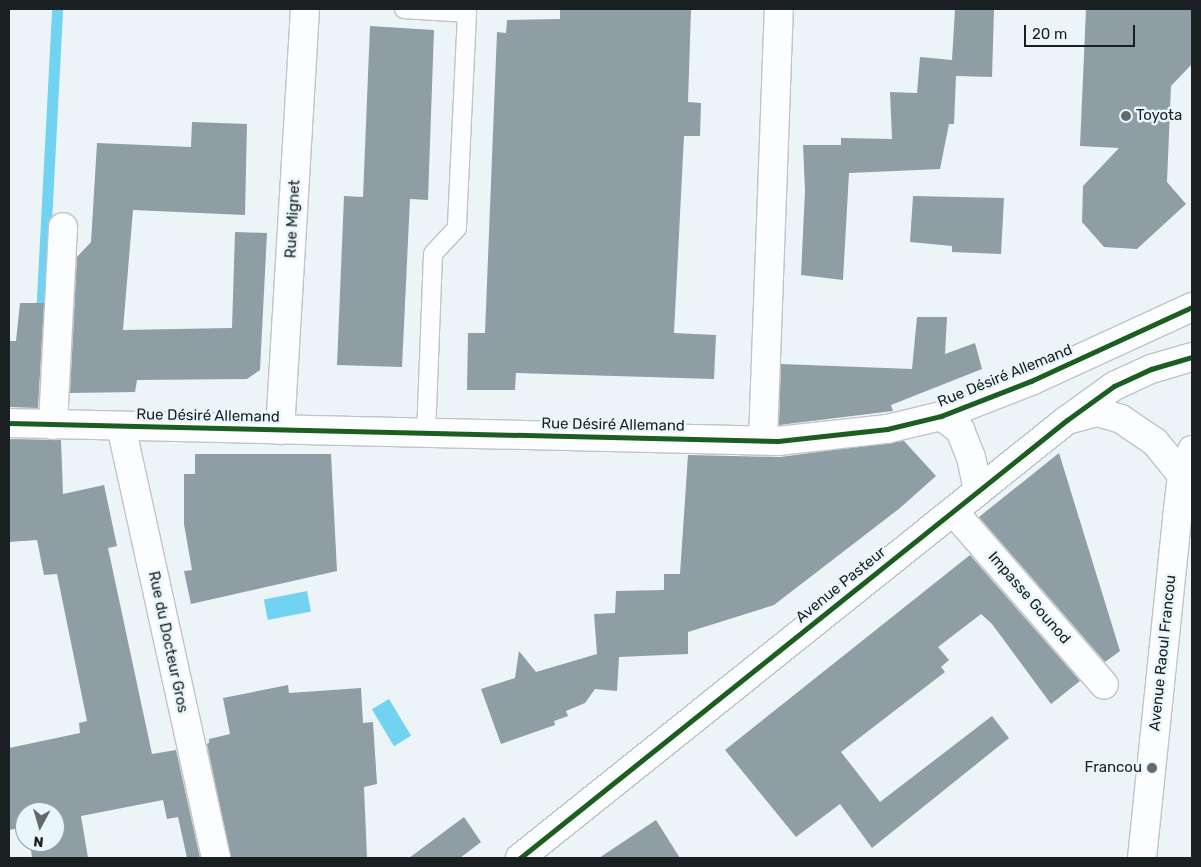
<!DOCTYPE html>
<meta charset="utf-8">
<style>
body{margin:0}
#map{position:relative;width:1201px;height:867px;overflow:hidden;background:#edf4f7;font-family:Rubik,sans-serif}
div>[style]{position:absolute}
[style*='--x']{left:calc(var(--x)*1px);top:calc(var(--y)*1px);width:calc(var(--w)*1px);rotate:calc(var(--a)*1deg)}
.water>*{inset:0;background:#72d2f1;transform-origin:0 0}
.stream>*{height:11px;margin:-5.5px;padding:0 5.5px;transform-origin:5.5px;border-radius:5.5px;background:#72d2f1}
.building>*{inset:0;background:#8e9ea4}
.roads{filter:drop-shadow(1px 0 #bfc4c6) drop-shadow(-1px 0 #bfc4c6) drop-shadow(0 1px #bfc4c6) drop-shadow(0 -1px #bfc4c6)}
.lane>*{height:18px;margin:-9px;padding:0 9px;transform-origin:9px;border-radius:9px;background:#fcfdfe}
.street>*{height:28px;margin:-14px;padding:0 14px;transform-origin:14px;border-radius:14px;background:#fcfdfe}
.primary>*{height:28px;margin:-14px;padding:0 14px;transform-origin:14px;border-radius:14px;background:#fcfdfe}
.cycleway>*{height:5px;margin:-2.5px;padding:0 2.5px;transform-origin:2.5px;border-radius:2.5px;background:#1b5e20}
.dots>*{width:14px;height:14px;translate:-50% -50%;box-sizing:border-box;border:2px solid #e9f6fb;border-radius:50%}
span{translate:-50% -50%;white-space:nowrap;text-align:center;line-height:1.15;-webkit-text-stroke:5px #e9f6fb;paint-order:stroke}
.poi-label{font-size:15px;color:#1a1f21}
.left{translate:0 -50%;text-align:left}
.right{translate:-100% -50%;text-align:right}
.street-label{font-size:15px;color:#1a1f21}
.frame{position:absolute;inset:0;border:10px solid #1a1f21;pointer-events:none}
.north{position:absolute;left:15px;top:802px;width:50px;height:50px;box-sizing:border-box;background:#e9f6fb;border:1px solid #96a0a4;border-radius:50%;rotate:186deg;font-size:14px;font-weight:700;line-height:20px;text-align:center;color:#1a1f21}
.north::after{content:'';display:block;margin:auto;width:18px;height:22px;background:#646a6c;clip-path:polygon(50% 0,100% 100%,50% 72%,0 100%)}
.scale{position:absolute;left:1024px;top:25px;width:111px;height:22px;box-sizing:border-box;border:2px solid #1a1f21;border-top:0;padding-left:6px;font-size:15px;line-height:18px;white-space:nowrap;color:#1a1f21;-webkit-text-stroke:4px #e9f6fb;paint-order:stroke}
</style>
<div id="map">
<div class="water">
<div style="left:307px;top:591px;width:21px;height:44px;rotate:79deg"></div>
<div style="left:389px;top:699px;width:43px;height:20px;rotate:59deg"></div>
</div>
<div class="stream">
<div style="--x:41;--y:317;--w:308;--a:-87"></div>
</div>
<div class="building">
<div style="clip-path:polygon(560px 9px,691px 9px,688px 102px,701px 103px,700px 136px,684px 136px,674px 333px,716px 335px,714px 379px,516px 373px,515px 390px,467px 390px,468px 333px,485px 333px,497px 32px,506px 33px,507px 20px,560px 19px)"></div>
<div style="clip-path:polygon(955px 9px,994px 9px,992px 77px,956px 76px,954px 124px,949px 124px,940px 169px,849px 173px,843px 280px,801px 275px,805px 191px,803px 145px,841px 145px,841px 138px,892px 139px,890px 92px,917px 93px,920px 57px,952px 60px)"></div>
<div style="clip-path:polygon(1086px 9px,1192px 9px,1192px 64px,1171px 86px,1167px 182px,1186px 204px,1137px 249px,1104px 247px,1082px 222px,1083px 186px,1119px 148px,1080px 146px)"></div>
<div style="clip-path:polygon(370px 26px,434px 30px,428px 200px,410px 199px,402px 367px,337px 365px,344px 196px,363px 197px)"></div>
<div style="clip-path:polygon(192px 122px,247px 124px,245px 215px,133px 210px,123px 330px,232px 328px,235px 232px,267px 233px,260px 370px,247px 379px,137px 380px,135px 392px,70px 393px,77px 257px,91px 242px,97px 143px,191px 147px)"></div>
<div style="clip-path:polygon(913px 196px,1004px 198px,1001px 254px,952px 252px,952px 246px,910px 242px)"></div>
<div style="clip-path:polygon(20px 303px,44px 303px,38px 408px,9px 407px,9px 341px,16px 341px)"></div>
<div style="clip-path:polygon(917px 317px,947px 317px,945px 354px,975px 343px,982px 369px,891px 405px,893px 411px,779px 425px,781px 364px,912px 369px)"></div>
<div style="clip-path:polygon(9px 439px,61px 440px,63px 494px,104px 485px,117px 546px,108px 548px,152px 754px,176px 750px,200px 858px,187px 858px,178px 817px,167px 819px,163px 800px,81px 816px,88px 858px,32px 858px,30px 842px,55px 842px,55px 812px,25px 812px,25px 827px,9px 830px,9px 748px,80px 733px,79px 723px,87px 721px,57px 574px,44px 575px,37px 540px,9px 542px)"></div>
<div style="clip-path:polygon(904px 441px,936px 476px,900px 508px,774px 605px,688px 632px,688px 654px,619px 657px,617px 691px,595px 689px,585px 703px,566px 711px,568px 716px,554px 721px,555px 725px,501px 744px,481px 689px,515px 678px,519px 651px,536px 672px,597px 654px,594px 614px,615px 613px,616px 591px,664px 590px,664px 574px,680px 574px,688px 455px,780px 457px)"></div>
<div style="clip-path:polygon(1059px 453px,1120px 651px,1105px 662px,979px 517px)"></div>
<div style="clip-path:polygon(195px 454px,331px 454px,337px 571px,191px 604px,184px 571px,192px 570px,184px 524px,184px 474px,195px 474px)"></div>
<div style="clip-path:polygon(970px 555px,1080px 681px,1051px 704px,992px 624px,981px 614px,938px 647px,949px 660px,941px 667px,945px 672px,841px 752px,880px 802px,992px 716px,1009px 738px,872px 848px,840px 804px,796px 837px,725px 750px)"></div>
<div style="clip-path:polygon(288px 685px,289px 693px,361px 688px,363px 723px,373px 722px,377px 784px,364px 787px,367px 858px,231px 858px,207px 744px,209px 743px,209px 739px,230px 734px,223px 698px)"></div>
<div style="clip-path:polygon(464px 817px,481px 842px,460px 858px,409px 858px)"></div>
<div style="clip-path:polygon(656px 820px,680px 858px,599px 858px)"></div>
</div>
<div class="roads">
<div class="lane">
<div style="--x:404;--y:9;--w:63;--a:3.6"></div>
<div style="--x:467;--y:13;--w:215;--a:92.7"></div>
<div style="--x:457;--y:228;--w:35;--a:133"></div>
<div style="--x:433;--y:254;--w:179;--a:92.2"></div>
</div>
<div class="street">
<div style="--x:1067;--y:420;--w:31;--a:-15"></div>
<div style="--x:1097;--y:412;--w:25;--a:16"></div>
<div style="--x:1121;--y:419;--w:41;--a:34.1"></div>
<div style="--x:1155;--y:442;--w:43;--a:50.7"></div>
<div style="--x:53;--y:425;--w:198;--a:-87.1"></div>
<div style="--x:121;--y:426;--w:442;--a:77.6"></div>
<div style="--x:280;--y:430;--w:422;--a:-86.6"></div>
<div style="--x:763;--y:440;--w:431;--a:-87.9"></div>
<div style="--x:953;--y:511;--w:230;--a:49"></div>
<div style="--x:1142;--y:858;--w:342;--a:-84.1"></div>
<div style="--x:1177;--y:518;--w:43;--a:-83.4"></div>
<div style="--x:1182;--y:475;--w:27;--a:-68"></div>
</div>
<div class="primary">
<div style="--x:941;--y:416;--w:24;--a:36"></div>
<div style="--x:960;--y:430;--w:29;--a:68"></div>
<div style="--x:971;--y:457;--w:35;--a:78"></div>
<div style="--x:9;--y:423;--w:769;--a:1.34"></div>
<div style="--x:778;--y:441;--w:110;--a:-6.3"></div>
<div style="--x:887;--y:429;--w:56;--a:-13.5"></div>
<div style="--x:941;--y:416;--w:97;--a:-21.3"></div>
<div style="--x:1031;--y:381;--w:177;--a:-24.7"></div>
<div style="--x:520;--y:858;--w:701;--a:-38.69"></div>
<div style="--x:1067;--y:420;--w:58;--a:-35.9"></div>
<div style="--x:1114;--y:386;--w:41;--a:-24.7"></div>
<div style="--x:1151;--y:369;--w:43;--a:-16.3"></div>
</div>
</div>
<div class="cycleway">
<div style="--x:9;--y:423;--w:769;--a:1.34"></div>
<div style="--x:778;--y:441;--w:110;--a:-6.3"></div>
<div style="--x:887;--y:429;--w:56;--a:-13.5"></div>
<div style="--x:941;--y:416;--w:97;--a:-21.3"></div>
<div style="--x:1031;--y:381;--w:177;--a:-24.7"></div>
<div style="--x:520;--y:858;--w:701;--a:-38.69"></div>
<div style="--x:1067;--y:420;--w:58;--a:-35.9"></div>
<div style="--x:1114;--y:386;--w:41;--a:-24.7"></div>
<div style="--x:1151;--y:369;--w:43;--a:-16.3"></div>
</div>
<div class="dots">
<div style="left:1126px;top:116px;background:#646a6c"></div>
<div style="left:1152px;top:768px;background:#646a6c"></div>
</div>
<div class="poi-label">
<span class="left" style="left:1136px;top:116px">Toyota</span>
<span class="right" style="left:1142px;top:768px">Francou</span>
</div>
<div class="street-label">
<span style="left:293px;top:219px;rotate:-87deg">Rue Mignet</span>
<span style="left:1005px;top:376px;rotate:-22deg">Rue Désiré Allemand</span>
<span style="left:208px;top:416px;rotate:1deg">Rue Désiré Allemand</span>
<span style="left:613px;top:425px;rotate:1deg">Rue Désiré Allemand</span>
<span style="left:841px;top:585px;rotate:-39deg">Avenue Pasteur</span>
<span style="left:1029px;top:598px;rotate:49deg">Impasse Gounod</span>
<span style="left:168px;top:642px;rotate:78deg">Rue du Docteur Gros</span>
<span style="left:1163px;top:653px;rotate:-84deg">Avenue Raoul Francou</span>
</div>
<div class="frame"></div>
<div class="north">N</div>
<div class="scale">20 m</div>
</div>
